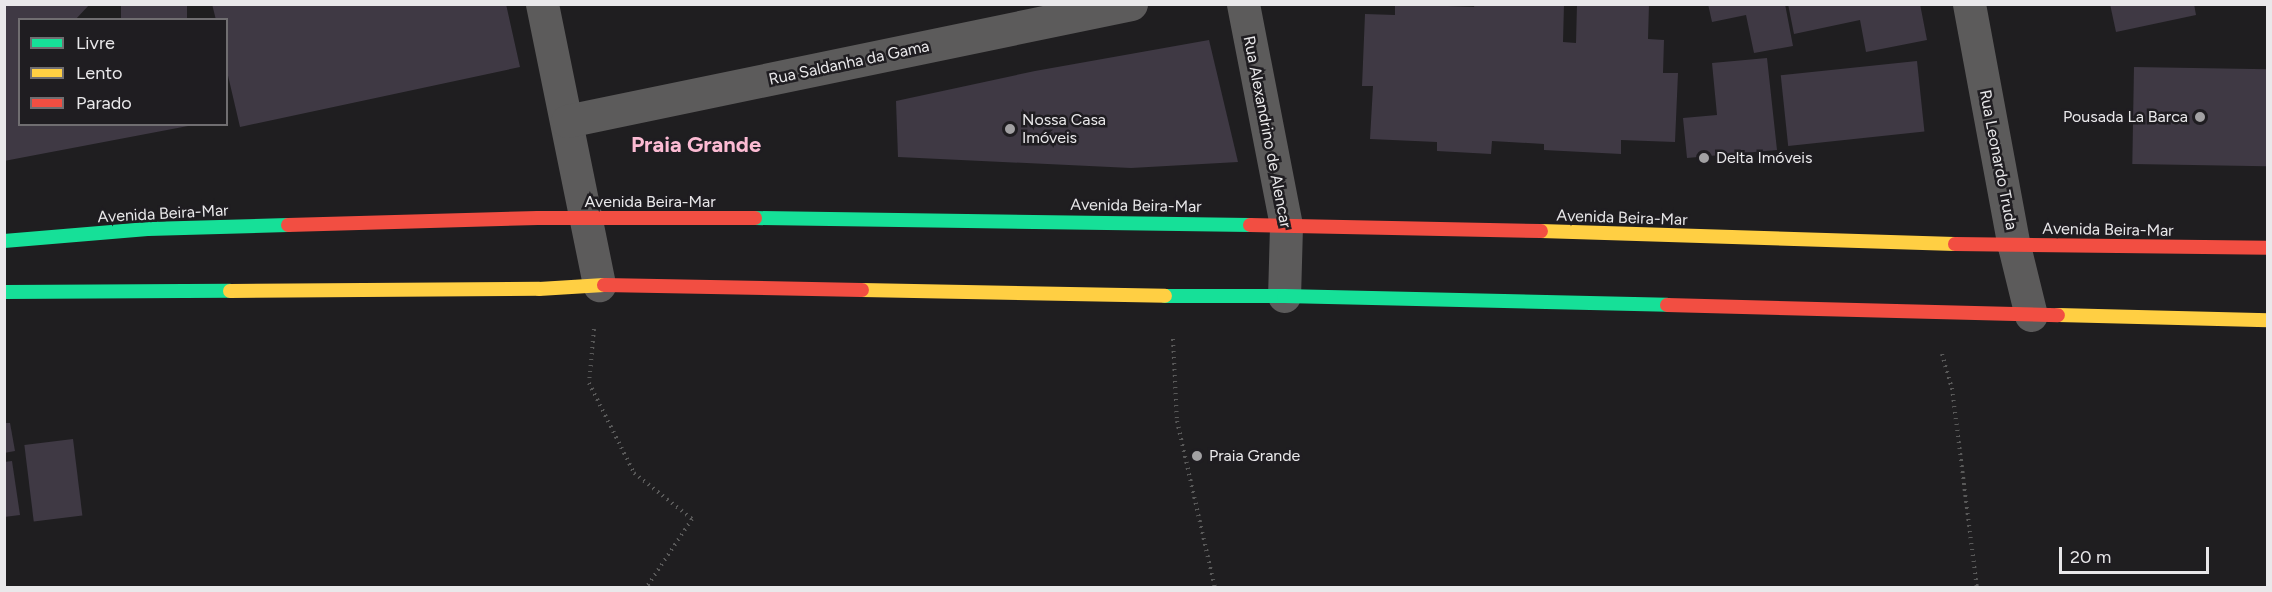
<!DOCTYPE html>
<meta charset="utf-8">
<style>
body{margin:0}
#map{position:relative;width:2272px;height:592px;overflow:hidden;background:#1f1e20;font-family:Figtree,sans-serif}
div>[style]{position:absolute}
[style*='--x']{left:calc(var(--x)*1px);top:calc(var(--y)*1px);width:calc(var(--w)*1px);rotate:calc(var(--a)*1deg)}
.building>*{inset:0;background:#3f3944;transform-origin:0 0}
.path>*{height:4px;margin-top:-2px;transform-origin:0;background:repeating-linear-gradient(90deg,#595959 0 1.5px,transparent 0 6px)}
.street>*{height:33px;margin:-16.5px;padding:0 16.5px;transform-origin:16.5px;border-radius:16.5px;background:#5c5b5b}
.fast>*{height:14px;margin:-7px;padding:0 7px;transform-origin:7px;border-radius:7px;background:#16e098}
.slow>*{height:14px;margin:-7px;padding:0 7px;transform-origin:7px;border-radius:7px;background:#ffcf43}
.jam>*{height:14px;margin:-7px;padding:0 7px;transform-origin:7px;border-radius:7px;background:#f24e42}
.dots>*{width:16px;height:16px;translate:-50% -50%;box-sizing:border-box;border:3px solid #1f1d21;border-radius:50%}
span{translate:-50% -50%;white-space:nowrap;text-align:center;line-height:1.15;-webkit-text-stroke:5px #1f1d21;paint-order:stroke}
.street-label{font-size:16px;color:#e9e8ea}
.poi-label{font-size:16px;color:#e9e8ea}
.right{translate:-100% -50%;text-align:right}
.left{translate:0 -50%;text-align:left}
.district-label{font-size:22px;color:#fcbbd3;font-weight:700}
.frame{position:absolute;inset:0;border:6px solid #e9e8ea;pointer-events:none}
.legend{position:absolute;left:18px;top:18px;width:210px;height:108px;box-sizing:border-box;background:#1f1d21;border:2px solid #706e71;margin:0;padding:8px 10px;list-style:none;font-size:18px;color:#e9e8ea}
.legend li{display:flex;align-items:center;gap:12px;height:30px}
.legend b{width:30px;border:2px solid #706e71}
.scale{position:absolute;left:2059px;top:547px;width:150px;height:27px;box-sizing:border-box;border:3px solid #e9e8ea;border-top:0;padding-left:8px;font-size:18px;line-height:21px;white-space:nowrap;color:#e9e8ea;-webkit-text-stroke:4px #1f1d21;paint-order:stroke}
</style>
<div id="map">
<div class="building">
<div style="clip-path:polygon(4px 4px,90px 4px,75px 20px,20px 20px,20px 124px,188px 126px,4px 161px)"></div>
<div style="left:121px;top:4px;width:66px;height:16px"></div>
<div style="clip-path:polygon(212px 4px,506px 4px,520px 67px,240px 127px,226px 67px,226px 20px,216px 20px)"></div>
<div style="clip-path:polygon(1395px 4px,1474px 7px,1475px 4px,1564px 4px,1563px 42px,1576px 43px,1577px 4px,1649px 4px,1648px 39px,1664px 40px,1663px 73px,1678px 73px,1675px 142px,1621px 140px,1621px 154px,1544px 150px,1544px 144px,1492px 141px,1491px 154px,1437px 151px,1437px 142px,1370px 139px,1373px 86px,1362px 86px,1365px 14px,1395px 15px)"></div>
<div style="clip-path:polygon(1708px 4px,1785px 4px,1793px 46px,1754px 53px,1746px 15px,1712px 22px)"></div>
<div style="clip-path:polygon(1788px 4px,1920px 4px,1927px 40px,1866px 52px,1860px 20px,1794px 34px)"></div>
<div style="clip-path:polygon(2110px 4px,2194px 4px,2196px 15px,2116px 32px)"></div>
<div style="clip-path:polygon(1209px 40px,1238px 162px,1131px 168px,898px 157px,896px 101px,1035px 71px)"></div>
<div style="clip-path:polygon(1767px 58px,1777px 150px,1687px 158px,1683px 118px,1717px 115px,1712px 63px)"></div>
<div style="left:1917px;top:61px;width:71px;height:137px;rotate:84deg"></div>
<div style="left:2134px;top:67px;width:134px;height:97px;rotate:1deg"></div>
<div style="clip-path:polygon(4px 423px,10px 423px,15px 451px,4px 453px)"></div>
<div style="left:73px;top:439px;width:77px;height:49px;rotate:83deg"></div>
<div style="clip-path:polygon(12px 461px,20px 515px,4px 517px,4px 462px)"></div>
</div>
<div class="path">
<div style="--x:594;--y:329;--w:54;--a:95.3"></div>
<div style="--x:589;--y:383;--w:101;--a:63.4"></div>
<div style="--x:634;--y:473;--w:74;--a:38.4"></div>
<div style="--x:692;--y:519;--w:83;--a:123.7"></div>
<div style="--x:1173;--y:339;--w:82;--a:87.2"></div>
<div style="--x:1177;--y:421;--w:171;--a:77.2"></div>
<div style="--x:1942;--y:354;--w:35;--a:74"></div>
<div style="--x:1952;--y:388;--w:202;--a:82.9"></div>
</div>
<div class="street">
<div style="--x:542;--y:4;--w:287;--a:78.5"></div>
<div style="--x:1243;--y:4;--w:226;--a:79"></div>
<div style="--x:1286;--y:226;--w:70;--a:91.6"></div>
<div style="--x:1969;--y:4;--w:246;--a:79.5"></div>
<div style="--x:2014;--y:246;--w:71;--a:76.2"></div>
<div style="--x:567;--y:121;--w:576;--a:-11.72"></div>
</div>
<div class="fast">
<div style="--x:755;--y:218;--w:495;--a:0.8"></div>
<div style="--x:4;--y:241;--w:144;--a:-4.8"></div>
<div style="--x:148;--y:229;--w:140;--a:-1.6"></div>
<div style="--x:4;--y:292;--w:226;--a:-0.3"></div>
<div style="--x:1165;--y:296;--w:119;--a:0"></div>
<div style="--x:1284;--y:296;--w:383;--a:1.3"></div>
</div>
<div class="slow">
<div style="--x:1541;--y:231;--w:414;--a:1.8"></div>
<div style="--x:862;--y:290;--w:303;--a:1.1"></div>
<div style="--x:230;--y:291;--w:309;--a:-0.4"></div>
<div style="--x:539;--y:289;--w:65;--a:-3.5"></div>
<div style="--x:2058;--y:315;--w:210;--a:1.4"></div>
</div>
<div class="jam">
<div style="--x:288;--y:225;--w:250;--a:-1.6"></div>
<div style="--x:538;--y:218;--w:217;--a:0"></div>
<div style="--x:1250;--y:225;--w:291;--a:1.2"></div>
<div style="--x:1955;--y:244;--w:313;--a:0.7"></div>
<div style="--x:604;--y:285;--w:258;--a:1.1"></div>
<div style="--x:1667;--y:305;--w:391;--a:1.5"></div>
</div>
<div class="dots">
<div style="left:2200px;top:117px;background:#a2a1a3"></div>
<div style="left:1010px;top:129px;background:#a2a1a3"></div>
<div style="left:1704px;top:158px;background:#a2a1a3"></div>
<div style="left:1197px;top:456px;background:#a2a1a3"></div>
</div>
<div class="street-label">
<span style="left:849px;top:63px;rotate:-12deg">Rua Saldanha da Gama</span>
<span style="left:1267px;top:132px;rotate:79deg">Rua Alexandrino de Alencar</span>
<span style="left:1998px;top:160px;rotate:79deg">Rua Leonardo Truda</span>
<span style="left:650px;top:202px">Avenida Beira-Mar</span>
<span style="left:1136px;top:206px;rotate:1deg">Avenida Beira-Mar</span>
<span style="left:163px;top:214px;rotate:-3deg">Avenida Beira-Mar</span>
<span style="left:1622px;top:218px;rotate:2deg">Avenida Beira-Mar</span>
<span style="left:2108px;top:230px;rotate:1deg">Avenida Beira-Mar</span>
</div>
<div class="poi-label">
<span class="right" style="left:2188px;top:117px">Pousada La Barca</span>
<span class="left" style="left:1022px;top:129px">Nossa Casa<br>Imóveis</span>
<span class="left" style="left:1716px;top:158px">Delta Imóveis</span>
<span class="left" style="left:1209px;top:456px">Praia Grande</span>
</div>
<div class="district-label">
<span style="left:696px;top:145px">Praia Grande</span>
</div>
<div class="frame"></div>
<ul class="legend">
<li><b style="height:8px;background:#16e098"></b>Livre</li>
<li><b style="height:8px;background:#ffcf43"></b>Lento</li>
<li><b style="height:8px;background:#f24e42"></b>Parado</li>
</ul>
<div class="scale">20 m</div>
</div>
